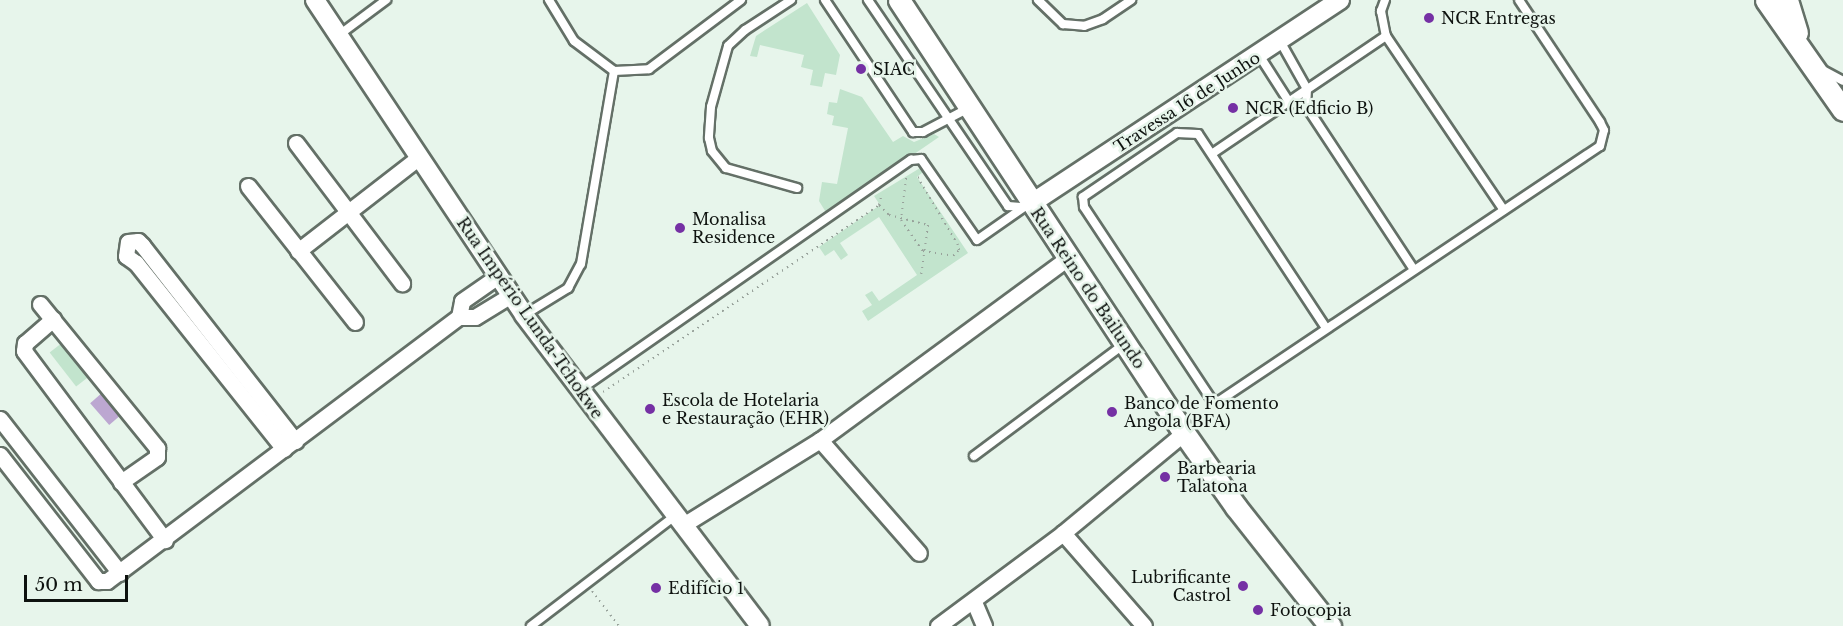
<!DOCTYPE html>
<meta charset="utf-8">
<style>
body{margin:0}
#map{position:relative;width:1843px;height:626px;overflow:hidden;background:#e7f5eb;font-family:"Libre Baskerville",serif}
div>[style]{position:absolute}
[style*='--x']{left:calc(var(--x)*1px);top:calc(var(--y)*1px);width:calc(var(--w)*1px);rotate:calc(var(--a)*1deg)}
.green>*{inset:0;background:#c2e4cd;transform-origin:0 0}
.water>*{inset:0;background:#bca7d1;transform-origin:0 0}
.path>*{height:2px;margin-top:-1px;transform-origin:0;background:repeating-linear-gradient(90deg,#97a19a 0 1.5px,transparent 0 6px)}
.roads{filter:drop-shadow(2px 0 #647067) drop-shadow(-2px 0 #647067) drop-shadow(0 2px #647067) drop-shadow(0 -2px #647067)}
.service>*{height:8px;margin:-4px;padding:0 4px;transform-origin:4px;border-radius:4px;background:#fff}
.minor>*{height:15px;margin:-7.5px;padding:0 7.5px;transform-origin:7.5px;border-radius:7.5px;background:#fff}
.tertiary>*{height:18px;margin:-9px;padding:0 9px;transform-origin:9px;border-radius:9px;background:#fff}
.secondary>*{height:21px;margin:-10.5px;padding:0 10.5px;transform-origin:10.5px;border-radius:10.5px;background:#fff}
.dots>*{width:16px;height:16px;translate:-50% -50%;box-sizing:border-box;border:3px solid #e7f5eb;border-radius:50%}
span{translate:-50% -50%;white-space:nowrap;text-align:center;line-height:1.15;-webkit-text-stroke:5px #e7f5eb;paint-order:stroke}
.poi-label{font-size:16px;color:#0e120f}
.left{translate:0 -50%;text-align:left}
.right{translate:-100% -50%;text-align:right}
.street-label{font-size:16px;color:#0e120f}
.scale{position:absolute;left:24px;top:575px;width:104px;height:27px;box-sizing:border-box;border:3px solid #0e120f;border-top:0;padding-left:8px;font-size:18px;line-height:21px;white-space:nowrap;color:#0e120f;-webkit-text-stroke:4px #e7f5eb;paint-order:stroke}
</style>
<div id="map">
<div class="green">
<div style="clip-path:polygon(807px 3px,840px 55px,836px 75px,825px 73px,822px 87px,810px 85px,813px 70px,801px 67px,804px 55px,760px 45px,757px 57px,750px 56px,756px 36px)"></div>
<div style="clip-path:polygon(840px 89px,862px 97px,893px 142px,903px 136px,914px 142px,934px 134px,939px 137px,827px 214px,819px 201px,822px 182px,837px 184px,848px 128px,832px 125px,834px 116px,827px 114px,829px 102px,837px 103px)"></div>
<div style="clip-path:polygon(920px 168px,923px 172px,917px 177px,968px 253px,868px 321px,862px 311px,872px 305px,865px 295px,872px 291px,879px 301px,917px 275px,879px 217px,840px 243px,848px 255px,841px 260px,834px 250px,825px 256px,819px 247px,880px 205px,874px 196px)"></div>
<div style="left:67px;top:339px;width:43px;height:22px;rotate:52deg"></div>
</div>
<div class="water">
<div style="left:103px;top:392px;width:29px;height:17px;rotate:49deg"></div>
</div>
<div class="path">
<div style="--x:906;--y:178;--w:42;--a:96.8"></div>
<div style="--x:901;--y:220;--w:38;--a:55"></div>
<div style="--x:923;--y:251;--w:30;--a:9"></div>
<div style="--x:953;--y:256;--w:8;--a:-45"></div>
<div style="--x:959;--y:250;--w:5;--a:-101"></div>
<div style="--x:958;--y:245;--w:78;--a:-120.8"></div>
<div style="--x:918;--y:178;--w:4;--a:-34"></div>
<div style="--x:879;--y:205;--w:14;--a:45"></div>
<div style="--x:889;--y:215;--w:40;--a:14.4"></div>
<div style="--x:928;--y:225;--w:51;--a:97.8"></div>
<div style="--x:603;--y:392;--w:333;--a:-34.1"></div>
<div style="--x:879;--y:205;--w:11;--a:-75"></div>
<div style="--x:592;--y:591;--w:44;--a:52.4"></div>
</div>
<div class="roads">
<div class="service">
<div style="--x:791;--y:0;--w:55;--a:146.9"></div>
<div style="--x:745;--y:30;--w:23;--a:137"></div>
<div style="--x:728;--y:46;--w:63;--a:105.6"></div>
<div style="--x:711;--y:107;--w:31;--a:94"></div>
<div style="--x:709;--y:138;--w:13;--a:77"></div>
<div style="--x:712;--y:151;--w:22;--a:51"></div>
<div style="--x:726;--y:168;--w:74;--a:15.7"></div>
<div style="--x:825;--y:0;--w:159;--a:56.3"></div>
<div style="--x:913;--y:132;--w:10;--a:0"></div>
<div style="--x:923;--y:132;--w:52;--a:-27.6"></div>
<div style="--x:868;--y:0;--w:249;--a:55.8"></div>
<div style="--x:1008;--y:206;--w:16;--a:4"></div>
<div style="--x:1038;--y:0;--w:35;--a:44"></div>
<div style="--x:1063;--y:24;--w:21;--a:5"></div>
<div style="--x:1084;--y:26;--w:20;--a:-20"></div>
<div style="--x:1103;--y:19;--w:34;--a:-34"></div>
<div style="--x:1385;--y:0;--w:12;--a:110"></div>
<div style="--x:1381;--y:11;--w:25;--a:79"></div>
<div style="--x:1386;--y:36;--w:210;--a:55.9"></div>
<div style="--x:339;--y:35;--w:59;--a:-36.7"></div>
<div style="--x:1280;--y:41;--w:55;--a:60.6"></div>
<div style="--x:1307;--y:89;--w:17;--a:93"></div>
<div style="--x:1306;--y:106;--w:196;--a:56.6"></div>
<div style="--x:1259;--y:55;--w:56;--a:57.4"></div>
<div style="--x:1289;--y:102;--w:17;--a:13"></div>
<div style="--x:1819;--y:68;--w:27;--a:28"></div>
<div style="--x:614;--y:71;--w:35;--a:-3"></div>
<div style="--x:649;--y:69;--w:115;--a:-36.9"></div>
<div style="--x:1213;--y:153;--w:209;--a:-34.1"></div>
<div style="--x:524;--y:315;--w:52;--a:-31.5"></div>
<div style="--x:568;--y:288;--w:27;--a:-62"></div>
<div style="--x:581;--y:264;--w:196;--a:-80.3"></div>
<div style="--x:614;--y:71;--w:50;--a:-143.1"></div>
<div style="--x:574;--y:41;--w:48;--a:-121.4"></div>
<div style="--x:1326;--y:328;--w:232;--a:-123.4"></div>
<div style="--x:1198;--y:134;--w:21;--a:-177"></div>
<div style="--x:1177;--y:133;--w:114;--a:145.8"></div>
<div style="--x:1083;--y:197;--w:10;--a:84"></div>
<div style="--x:1084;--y:207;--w:230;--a:56.5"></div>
<div style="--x:1211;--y:399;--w:8;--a:14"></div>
<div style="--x:1219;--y:401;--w:458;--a:-33.8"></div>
<div style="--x:1600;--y:146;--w:16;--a:-76"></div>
<div style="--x:1604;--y:130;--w:9;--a:-117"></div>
<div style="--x:1600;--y:122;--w:146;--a:-123.6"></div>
<div style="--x:581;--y:389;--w:402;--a:-34.8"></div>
<div style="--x:911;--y:160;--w:10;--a:-6"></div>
<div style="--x:921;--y:159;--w:98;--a:55.3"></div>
<div style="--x:977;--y:240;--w:65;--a:-34.9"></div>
<div style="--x:974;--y:456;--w:187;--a:-36.7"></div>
<div style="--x:531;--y:626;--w:183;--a:-37.4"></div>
</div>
<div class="minor">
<div style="--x:296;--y:143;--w:176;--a:52.9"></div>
<div style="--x:248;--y:186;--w:173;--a:51.8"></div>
<div style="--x:298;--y:251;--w:152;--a:-37.8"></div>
<div style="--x:40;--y:304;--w:186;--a:50.9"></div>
<div style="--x:157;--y:448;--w:9;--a:90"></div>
<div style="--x:157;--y:457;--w:44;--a:145.2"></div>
<div style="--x:459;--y:317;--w:16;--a:-79"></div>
<div style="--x:462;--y:301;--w:44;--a:-34.8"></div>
<div style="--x:53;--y:319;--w:37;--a:139"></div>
<div style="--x:25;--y:343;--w:8;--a:97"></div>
<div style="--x:24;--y:351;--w:236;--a:53.3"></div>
<div style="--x:0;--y:419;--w:195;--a:52.1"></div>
<div style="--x:820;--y:440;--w:150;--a:48.8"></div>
<div style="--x:284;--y:449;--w:238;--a:-128.5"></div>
<div style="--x:136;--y:263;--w:12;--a:-145"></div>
<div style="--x:126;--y:256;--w:14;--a:-82"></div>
<div style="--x:128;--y:242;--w:10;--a:-6"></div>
<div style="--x:138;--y:241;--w:6;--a:45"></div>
<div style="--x:142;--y:245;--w:249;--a:52"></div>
<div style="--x:0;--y:455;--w:160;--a:52.1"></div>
<div style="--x:98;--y:581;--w:9;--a:0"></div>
<div style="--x:107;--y:581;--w:440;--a:-36.9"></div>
<div style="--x:459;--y:317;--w:16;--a:0"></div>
<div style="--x:475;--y:317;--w:42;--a:-31.4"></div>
<div style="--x:683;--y:525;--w:161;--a:-31.8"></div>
<div style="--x:820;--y:440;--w:308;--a:-36.3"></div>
<div style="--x:1063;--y:533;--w:123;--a:48.9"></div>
<div style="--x:974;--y:602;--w:26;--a:67"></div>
<div style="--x:938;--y:626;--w:156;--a:-36.6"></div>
<div style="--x:1063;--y:533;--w:157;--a:-39.6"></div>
</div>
<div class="tertiary">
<div style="--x:315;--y:0;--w:378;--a:56.4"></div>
<div style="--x:524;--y:315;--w:390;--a:52.8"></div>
<div style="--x:1032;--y:203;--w:369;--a:-33.4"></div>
</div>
<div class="secondary">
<div style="--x:899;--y:0;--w:518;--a:56.65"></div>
<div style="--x:1184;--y:433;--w:90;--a:54.9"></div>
<div style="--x:1236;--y:507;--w:152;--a:51.7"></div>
<div style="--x:1766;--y:0;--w:134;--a:55"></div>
<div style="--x:1787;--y:0;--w:34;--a:73"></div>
</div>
</div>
<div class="dots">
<div style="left:1429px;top:18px;background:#7530a4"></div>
<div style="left:861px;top:69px;background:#7530a4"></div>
<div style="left:1233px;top:108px;background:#7530a4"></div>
<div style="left:680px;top:228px;background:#7530a4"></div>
<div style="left:650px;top:409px;background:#7530a4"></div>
<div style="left:1112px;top:412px;background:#7530a4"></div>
<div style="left:1165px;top:477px;background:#7530a4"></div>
<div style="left:1243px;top:586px;background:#7530a4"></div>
<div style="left:656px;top:588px;background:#7530a4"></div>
<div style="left:1258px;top:610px;background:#7530a4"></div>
</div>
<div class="poi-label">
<span class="left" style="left:1441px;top:18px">NCR Entregas</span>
<span class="left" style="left:873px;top:69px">SIAC</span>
<span class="left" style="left:1245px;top:108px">NCR (Edficio B)</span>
<span class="left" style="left:692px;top:228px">Monalisa<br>Residence</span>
<span class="left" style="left:662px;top:409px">Escola de Hotelaria<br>e Restauração (EHR)</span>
<span class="left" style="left:1124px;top:412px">Banco de Fomento<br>Angola (BFA)</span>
<span class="left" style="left:1177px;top:477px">Barbearia<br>Talatona</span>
<span class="right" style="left:1231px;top:586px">Lubrificante<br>Castrol</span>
<span class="left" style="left:668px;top:588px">Edifício 1</span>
<span class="left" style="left:1270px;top:610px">Fotocopia</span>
</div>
<div class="street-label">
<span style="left:1187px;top:102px;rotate:-33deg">Travessa 16 de Junho</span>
<span style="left:1088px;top:288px;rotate:56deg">Rua Reino do Bailundo</span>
<span style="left:530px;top:318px;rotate:55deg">Rua Império Lunda-Tchokwe</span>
</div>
<div class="scale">50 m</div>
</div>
